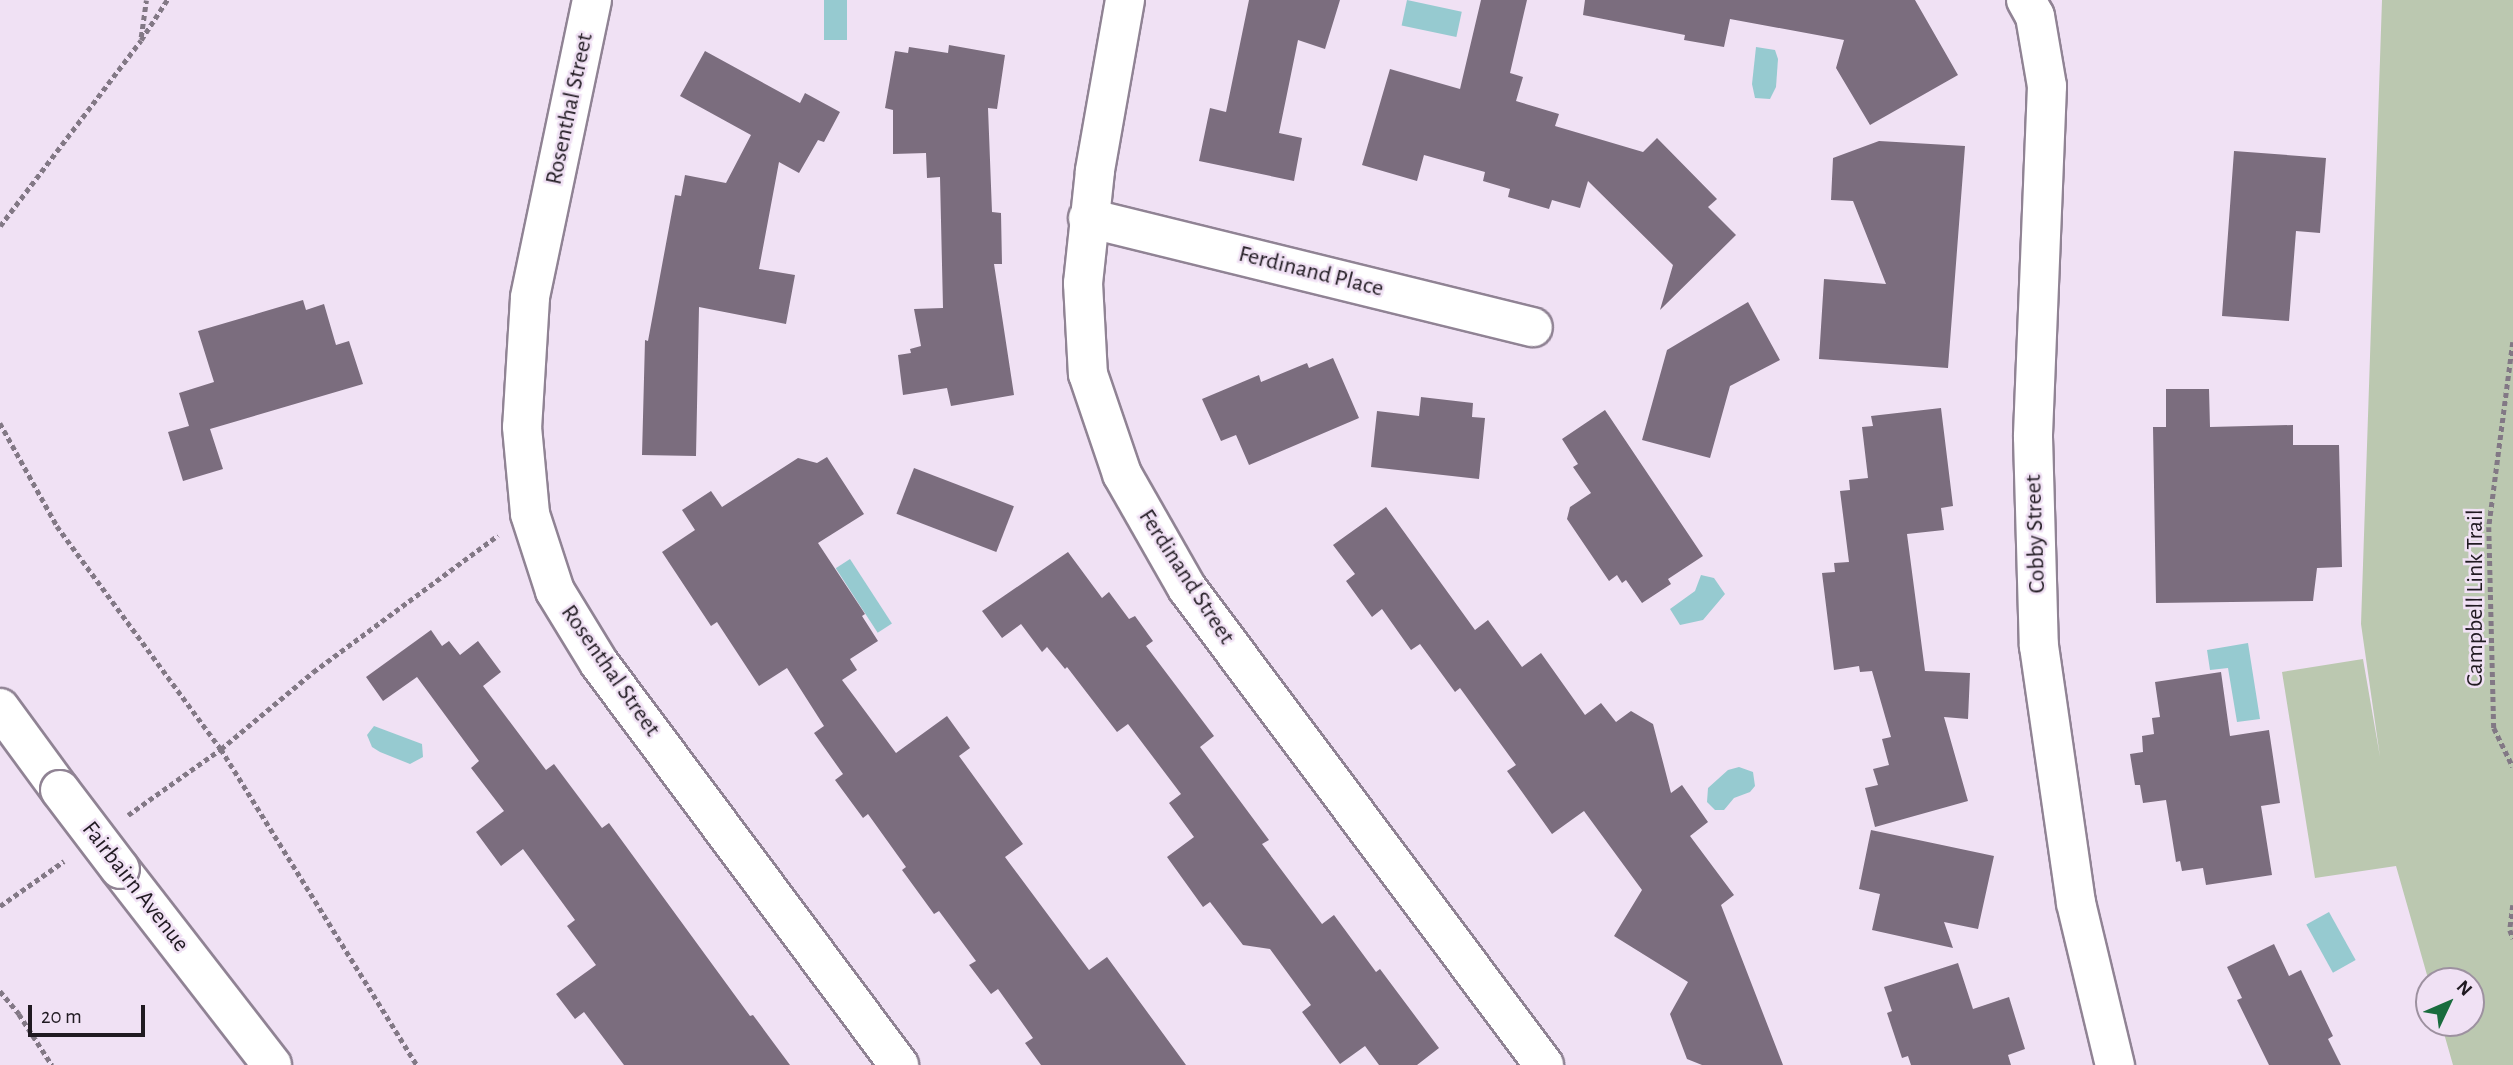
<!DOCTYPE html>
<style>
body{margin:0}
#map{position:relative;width:2513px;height:1065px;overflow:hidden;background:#f0e1f4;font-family:"Alegreya Sans",sans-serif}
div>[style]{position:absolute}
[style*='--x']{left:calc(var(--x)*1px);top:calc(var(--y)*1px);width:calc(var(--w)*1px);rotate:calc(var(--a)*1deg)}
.green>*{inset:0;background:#bbc8b0}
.water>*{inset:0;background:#96cad0;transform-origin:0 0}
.building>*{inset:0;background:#7b6d7e;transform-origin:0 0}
.path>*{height:4.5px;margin-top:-2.25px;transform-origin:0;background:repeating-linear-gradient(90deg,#827885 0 5px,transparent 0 8.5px)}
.roads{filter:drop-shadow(2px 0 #908394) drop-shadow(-2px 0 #908394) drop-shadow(0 2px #908394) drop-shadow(0 -2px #908394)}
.minor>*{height:38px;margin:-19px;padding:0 19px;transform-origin:19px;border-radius:19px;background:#fff}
.major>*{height:38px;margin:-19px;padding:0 19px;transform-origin:19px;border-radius:19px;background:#fff}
.bridges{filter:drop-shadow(2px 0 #908394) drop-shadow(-2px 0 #908394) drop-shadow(0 2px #908394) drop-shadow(0 -2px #908394)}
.major-bridge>*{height:38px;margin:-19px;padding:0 19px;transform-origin:19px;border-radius:19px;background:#fff}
span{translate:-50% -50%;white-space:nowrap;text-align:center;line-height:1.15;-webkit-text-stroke:5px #f0e1f4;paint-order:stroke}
.street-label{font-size:24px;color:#201a21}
.north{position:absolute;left:2415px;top:967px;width:70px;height:70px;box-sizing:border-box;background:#f0e1f4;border:2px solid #9d91a0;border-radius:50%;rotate:46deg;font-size:19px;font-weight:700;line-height:28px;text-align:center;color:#201a21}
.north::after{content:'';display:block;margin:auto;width:24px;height:32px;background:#196c3e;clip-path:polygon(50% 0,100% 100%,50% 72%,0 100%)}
.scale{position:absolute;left:28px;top:1005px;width:117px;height:32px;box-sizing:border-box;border:4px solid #201a21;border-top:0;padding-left:9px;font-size:21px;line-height:24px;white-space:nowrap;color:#201a21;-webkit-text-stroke:5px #f0e1f4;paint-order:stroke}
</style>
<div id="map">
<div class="green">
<div style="clip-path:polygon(2382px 0,2513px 0,2513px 1065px,2453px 1065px,2441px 1023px,2471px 1023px,2471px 981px,2429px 982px,2396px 866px,2315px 878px,2282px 672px,2363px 659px,2380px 757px,2361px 624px)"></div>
</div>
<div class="water">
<div style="left:824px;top:0;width:23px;height:40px"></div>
<div style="left:1407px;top:0;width:56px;height:26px;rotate:12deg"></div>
<div style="clip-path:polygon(1756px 47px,1775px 50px,1778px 59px,1776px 87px,1770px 99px,1755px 98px,1752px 84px)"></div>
<div style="left:850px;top:559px;width:77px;height:17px;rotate:57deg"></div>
<div style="clip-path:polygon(1701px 575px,1714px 578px,1725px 594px,1703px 620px,1680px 625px,1670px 609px,1695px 591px)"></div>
<div style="clip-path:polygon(2248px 643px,2260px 719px,2237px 722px,2228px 668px,2210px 670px,2207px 650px)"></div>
<div style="clip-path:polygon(374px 726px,422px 744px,423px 757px,410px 764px,380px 752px,372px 747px,367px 735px)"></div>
<div style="clip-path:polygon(1739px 767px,1753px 772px,1755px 786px,1750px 792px,1734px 798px,1724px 810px,1715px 810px,1707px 802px,1708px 788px,1728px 770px)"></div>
<div style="left:2329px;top:912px;width:55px;height:26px;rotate:61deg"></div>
</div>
<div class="building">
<div style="clip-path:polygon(1249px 0,1340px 0,1325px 49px,1298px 40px,1279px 133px,1302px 138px,1294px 181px,1199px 161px,1210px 108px,1226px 112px)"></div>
<div style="clip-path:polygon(1481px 0,1527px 0,1510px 73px,1523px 77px,1516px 101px,1559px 114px,1555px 126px,1643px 152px,1657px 138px,1717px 199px,1708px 207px,1736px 235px,1660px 310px,1673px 265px,1588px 181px,1580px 208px,1552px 200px,1549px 209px,1508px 197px,1510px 189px,1483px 181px,1485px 172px,1424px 155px,1417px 181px,1362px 165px,1390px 69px,1460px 89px)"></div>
<div style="clip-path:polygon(1585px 0,1915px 0,1958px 75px,1870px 125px,1836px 68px,1844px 40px,1730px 19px,1724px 47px,1684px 40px,1685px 35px,1583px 15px)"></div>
<div style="clip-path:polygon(949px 45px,1005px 55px,997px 109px,988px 108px,992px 212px,1001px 213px,1002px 264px,994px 264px,1014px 395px,951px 406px,947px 388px,903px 395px,898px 355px,911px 353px,910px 349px,921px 346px,914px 309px,943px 308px,940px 177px,927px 178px,926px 153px,893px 154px,893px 110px,885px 108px,895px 51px,908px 53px,909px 47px,948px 53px)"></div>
<div style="clip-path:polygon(705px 51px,800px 103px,805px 93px,840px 112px,824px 142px,818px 140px,799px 173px,779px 162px,759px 269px,795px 275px,786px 324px,699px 307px,696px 456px,642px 455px,645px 340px,648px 341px,675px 195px,681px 196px,685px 175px,726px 183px,751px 135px,680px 96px)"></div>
<div style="clip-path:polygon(1879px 141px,1965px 146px,1948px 368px,1819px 359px,1824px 279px,1886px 284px,1853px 201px,1831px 200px,1833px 158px)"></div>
<div style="clip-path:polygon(2234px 151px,2326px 158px,2320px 233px,2296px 231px,2289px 321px,2222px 316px)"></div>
<div style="clip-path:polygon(303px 300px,306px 310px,324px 304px,336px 345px,349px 341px,363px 384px,210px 429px,223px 469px,183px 481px,168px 432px,189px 426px,179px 393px,214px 382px,198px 331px)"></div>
<div style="clip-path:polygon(1748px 302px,1780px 360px,1730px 386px,1710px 458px,1642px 440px,1667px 350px)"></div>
<div style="clip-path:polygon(1333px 358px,1359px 418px,1249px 465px,1236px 435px,1221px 441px,1202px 399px,1259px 375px,1261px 382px,1307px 363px,1309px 368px)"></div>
<div style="clip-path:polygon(2166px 389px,2209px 389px,2210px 427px,2293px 425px,2293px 445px,2339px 445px,2342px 567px,2317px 568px,2313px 601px,2156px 603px,2153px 427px,2166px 427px)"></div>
<div style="clip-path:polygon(1421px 397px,1473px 403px,1472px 417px,1485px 418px,1479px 479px,1371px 467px,1377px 411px,1419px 416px)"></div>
<div style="clip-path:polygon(1941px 408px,1953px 506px,1941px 508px,1944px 530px,1907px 534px,1925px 671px,1970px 673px,1968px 719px,1944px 717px,1968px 801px,1875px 827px,1865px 788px,1878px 785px,1873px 769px,1889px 765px,1882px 739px,1891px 737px,1872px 671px,1860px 672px,1859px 666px,1834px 670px,1822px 573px,1835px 572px,1834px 563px,1849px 562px,1840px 491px,1850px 490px,1849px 480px,1868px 478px,1862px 427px,1873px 426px,1871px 416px)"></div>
<div style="clip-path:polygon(1605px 410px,1703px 556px,1668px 579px,1671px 584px,1642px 603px,1626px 580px,1622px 583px,1617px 575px,1609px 581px,1567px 519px,1570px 507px,1591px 493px,1573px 467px,1578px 464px,1562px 439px)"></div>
<div style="clip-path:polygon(827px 457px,864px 514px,818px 543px,865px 614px,862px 616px,878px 641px,850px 659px,857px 670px,842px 680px,896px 753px,947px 716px,970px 748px,959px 756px,1023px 844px,1005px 857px,1089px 970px,1107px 957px,1186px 1065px,1041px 1065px,1025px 1043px,1033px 1038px,998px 989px,991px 994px,969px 965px,976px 961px,939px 911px,934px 914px,902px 870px,906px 867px,868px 814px,863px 818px,835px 780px,843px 774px,814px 733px,824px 726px,787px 668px,759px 686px,717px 622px,711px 626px,662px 552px,695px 530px,682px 510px,711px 491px,722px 507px,798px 458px,817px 463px)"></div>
<div style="left:914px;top:468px;width:107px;height:49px;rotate:21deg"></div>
<div style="clip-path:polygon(1386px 507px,1475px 630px,1488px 620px,1522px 667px,1541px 653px,1585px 715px,1601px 703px,1616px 722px,1631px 711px,1653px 724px,1671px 793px,1682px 785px,1708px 822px,1690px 836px,1734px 895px,1721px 905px,1783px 1065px,1702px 1065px,1687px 1059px,1670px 1014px,1688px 982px,1614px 936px,1642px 890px,1584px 811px,1552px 834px,1507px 771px,1516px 765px,1460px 688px,1455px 692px,1420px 644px,1411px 650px,1382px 609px,1372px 617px,1346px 581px,1355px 574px,1333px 545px)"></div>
<div style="clip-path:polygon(1068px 552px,1102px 598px,1109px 592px,1129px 619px,1135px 616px,1153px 641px,1146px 646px,1214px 736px,1200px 747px,1269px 840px,1262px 844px,1322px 924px,1334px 915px,1376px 972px,1380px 969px,1439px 1048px,1417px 1065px,1379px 1065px,1365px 1046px,1340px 1064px,1302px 1012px,1311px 1005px,1270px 949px,1243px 945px,1210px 902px,1203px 907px,1167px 857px,1194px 837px,1169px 803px,1181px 794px,1128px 724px,1117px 732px,1067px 667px,1065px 669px,1047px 647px,1042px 652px,1021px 624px,1002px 638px,982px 611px)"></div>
<div style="clip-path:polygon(431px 630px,442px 646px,449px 641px,460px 655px,478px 641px,501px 672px,483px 686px,546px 770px,554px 764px,602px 828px,609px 823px,750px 1016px,753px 1015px,790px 1065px,624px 1065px,584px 1012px,575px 1019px,556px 994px,596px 965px,567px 926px,575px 920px,523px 849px,501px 866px,476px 832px,504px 811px,471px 768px,479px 761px,417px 677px,383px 701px,366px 677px)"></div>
<div style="clip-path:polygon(2221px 672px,2230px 736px,2269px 730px,2280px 803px,2261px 806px,2272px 875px,2206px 885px,2203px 868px,2182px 871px,2180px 861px,2176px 862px,2166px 800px,2143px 803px,2140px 785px,2135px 785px,2130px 754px,2143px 752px,2142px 736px,2154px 734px,2152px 718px,2160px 717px,2155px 682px)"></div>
<div style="clip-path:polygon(1871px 830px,1994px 856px,1978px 929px,1944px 922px,1953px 948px,1872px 930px,1880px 894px,1859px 889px)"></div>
<div style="clip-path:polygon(2274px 944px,2289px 976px,2301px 970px,2333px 1036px,2328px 1039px,2341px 1065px,2269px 1065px,2237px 1000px,2242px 998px,2227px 967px)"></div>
<div style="clip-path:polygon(1958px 963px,1973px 1009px,2009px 997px,2025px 1049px,2008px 1055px,2011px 1065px,1911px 1065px,1908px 1056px,1902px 1058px,1887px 1013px,1892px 1011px,1884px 987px)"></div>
</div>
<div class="path">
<div style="--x:141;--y:37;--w:37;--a:-82"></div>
<div style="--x:0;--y:226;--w:233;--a:-52.8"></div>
<div style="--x:141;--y:40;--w:48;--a:-57"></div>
<div style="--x:2513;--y:342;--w:187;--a:97.4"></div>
<div style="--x:2489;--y:527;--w:201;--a:88.6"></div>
<div style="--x:2494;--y:728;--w:43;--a:64"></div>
<div style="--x:0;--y:423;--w:118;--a:61"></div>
<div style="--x:57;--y:526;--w:277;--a:53.7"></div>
<div style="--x:221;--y:749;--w:372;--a:58.2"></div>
<div style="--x:128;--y:815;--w:114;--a:-35.4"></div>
<div style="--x:221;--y:749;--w:120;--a:-39.9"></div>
<div style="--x:313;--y:672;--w:230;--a:-36.5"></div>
<div style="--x:2513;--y:905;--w:25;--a:97"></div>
<div style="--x:2510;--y:930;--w:9;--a:69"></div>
<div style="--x:0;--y:906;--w:78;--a:-35.1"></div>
<div style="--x:0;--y:991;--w:30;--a:50"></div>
<div style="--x:19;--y:1014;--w:61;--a:57.1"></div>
</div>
<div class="roads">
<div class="minor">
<div style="--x:592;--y:0;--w:304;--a:101.8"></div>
<div style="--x:530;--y:298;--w:129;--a:93.5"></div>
<div style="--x:522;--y:427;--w:87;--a:84.7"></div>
<div style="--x:530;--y:514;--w:81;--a:72"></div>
<div style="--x:555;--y:591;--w:84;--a:58.6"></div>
<div style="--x:599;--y:663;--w:502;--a:53.27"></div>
<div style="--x:1125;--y:0;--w:174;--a:100"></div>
<div style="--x:1095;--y:171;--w:113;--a:96.1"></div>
<div style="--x:1083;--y:283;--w:91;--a:86.9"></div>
<div style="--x:1088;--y:374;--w:106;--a:71.2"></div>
<div style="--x:1122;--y:474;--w:131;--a:60.3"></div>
<div style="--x:1187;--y:588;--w:596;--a:53.19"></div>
<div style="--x:2026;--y:0;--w:18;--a:61"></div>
<div style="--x:2035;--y:16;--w:71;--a:80.3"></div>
<div style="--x:2047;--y:86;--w:351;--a:92.3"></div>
<div style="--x:2033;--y:437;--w:209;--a:88.4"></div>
<div style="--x:2039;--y:646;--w:260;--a:81.8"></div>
<div style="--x:2076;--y:903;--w:167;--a:76.5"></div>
<div style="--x:1088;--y:218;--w:458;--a:13.8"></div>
</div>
<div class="major">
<div style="--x:0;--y:708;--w:102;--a:53.8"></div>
<div style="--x:120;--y:869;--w:248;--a:52.2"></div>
</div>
</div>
<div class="bridges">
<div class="major-bridge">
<div style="--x:60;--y:790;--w:99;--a:52.8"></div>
</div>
</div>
<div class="street-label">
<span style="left:570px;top:109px;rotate:-78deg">Rosenthal Street</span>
<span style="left:1311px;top:272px;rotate:14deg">Ferdinand Place</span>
<span style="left:2036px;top:534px;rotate:-92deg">Cobby Street</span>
<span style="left:1186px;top:577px;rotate:57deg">Ferdinand Street</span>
<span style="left:2476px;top:598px;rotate:-90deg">Campbell Link Trail</span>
<span style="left:610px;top:671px;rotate:55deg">Rosenthal Street</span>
<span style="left:135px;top:887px;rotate:52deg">Fairbairn Avenue</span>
</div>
<div class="north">N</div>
<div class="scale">20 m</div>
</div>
